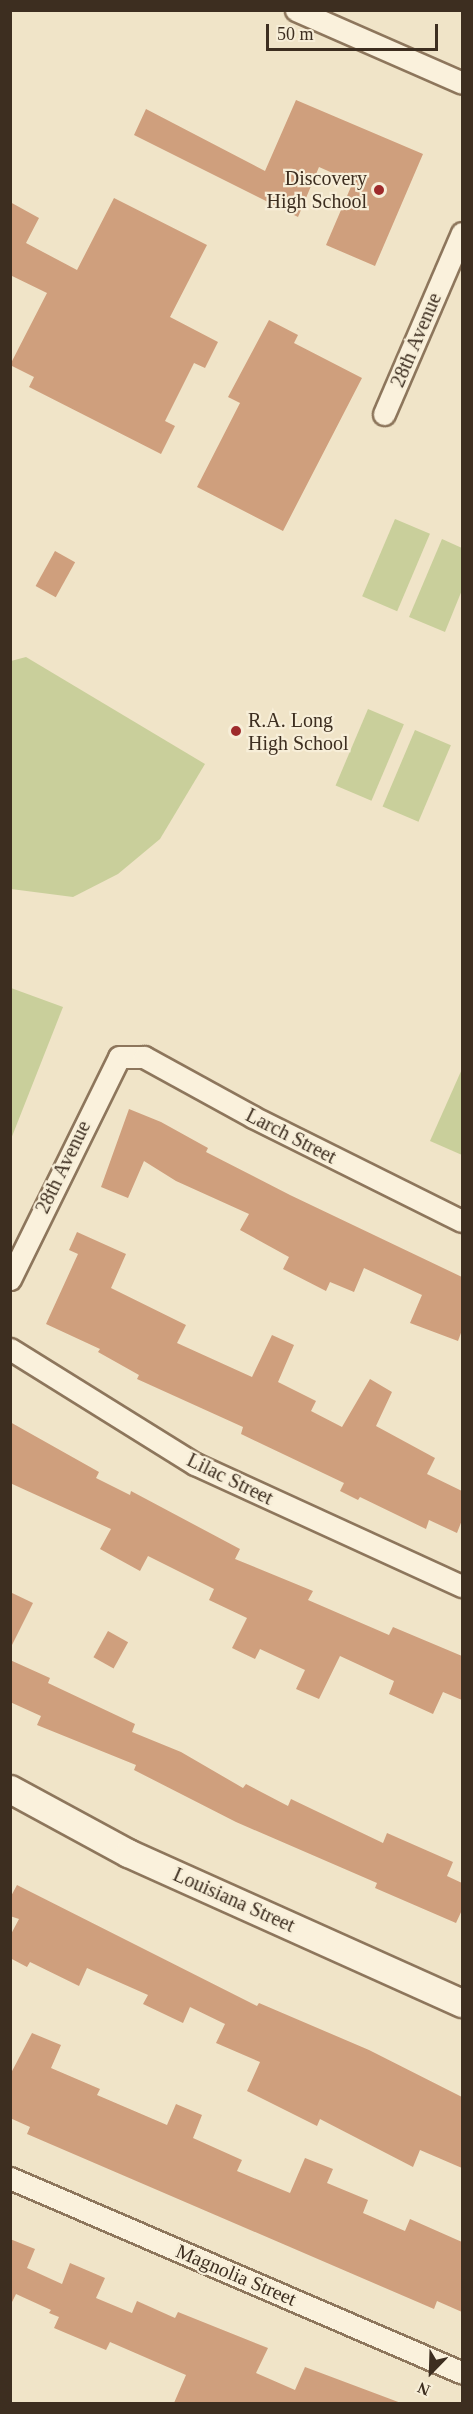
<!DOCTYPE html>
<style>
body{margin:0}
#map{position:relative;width:473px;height:2414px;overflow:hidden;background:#f0e4c8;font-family:"Times New Roman",serif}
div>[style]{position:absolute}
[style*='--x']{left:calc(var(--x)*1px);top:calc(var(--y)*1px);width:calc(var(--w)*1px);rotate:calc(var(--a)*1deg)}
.green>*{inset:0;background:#c9cf9b;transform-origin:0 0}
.building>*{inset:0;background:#cf9f7d;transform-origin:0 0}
.roads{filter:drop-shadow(2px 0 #8d765c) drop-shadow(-2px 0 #8d765c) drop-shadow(0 2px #8d765c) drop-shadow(0 -2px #8d765c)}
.minor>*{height:21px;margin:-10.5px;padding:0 10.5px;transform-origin:10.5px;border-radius:10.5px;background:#faf1dc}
.tertiary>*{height:27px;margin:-13.5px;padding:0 13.5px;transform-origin:13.5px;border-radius:13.5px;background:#faf1dc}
.dots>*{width:16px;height:16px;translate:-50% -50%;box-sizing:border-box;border:3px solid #f7eed8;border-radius:50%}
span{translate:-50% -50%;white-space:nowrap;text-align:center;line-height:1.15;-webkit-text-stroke:4.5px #f7eed8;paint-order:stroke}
.poi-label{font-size:20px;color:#3d2e20}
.right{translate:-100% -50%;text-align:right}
.left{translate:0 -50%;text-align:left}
.street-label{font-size:20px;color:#3d2e20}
.frame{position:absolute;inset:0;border:12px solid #3d2e20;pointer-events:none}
.north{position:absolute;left:401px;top:2342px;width:60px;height:60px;-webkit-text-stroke:4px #f7eed8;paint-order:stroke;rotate:203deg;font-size:16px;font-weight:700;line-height:24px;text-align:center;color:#3d2e20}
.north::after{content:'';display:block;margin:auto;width:21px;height:27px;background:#3d2e20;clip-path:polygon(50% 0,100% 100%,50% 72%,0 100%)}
.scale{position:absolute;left:266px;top:24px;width:172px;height:27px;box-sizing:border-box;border:3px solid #3d2e20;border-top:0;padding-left:8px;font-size:18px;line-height:21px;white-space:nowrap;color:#3d2e20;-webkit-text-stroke:4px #f7eed8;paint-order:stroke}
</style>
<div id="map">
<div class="green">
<div style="left:395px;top:519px;width:38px;height:84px;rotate:23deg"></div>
<div style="clip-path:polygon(442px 539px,462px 548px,462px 590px,445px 632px,409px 617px)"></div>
<div style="clip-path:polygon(26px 657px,205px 764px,160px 839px,118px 874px,73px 897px,11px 889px,11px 661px)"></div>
<div style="left:368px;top:709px;width:39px;height:83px;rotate:23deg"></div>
<div style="left:415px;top:730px;width:39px;height:83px;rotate:23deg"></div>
<div style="clip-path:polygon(11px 988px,63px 1007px,11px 1139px,10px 988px)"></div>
<div style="clip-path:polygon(462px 1069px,462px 1155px,430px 1141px)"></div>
</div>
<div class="building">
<div style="clip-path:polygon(296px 100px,423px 154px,375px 266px,326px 245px,353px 182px,319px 167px,298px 217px,134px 135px,146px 109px,265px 171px)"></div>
<div style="clip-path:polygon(114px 198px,207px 245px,170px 317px,218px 342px,205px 368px,194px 363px,165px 421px,175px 426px,161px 454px,29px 387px,34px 377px,10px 365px,47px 293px,10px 275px,10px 202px,39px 218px,26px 243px,77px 270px)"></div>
<div style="clip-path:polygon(269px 320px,298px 335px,294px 343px,362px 378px,283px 531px,197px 487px,240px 403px,228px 397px)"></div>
<div style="left:55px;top:551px;width:23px;height:40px;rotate:29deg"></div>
<div style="clip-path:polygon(129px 1109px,161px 1122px,208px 1148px,206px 1152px,290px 1195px,462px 1277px,462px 1330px,458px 1341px,410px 1323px,422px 1295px,364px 1268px,354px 1292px,330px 1282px,326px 1291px,283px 1269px,289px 1257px,240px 1230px,249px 1214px,176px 1181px,144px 1161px,128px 1198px,101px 1187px)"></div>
<div style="clip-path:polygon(77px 1232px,126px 1254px,111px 1288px,186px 1325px,177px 1343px,252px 1377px,272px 1335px,294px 1345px,278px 1382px,316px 1401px,311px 1411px,342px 1427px,370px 1379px,392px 1392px,376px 1426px,435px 1458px,427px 1474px,462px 1491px,462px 1520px,457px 1533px,429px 1520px,426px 1529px,360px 1497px,358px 1500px,340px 1491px,344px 1483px,241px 1434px,243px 1427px,137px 1379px,139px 1375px,98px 1352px,100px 1349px,46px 1324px,78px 1254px,69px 1250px)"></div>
<div style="clip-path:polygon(10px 1422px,99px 1472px,96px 1478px,130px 1495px,131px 1491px,240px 1549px,235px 1559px,313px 1591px,308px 1600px,389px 1635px,393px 1627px,462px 1656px,462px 1700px,443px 1692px,433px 1714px,389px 1694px,394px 1681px,340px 1656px,319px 1699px,296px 1689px,305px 1670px,260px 1649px,255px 1659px,232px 1648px,247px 1618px,209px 1600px,214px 1589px,148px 1556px,140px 1571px,100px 1549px,111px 1529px,10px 1483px)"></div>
<div style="clip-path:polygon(10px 1592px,33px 1603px,10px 1649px)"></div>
<div style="left:108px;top:1631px;width:23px;height:30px;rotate:29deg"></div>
<div style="clip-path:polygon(10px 1660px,50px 1678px,48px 1683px,135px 1724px,132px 1732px,181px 1752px,243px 1788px,246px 1784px,288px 1806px,291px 1799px,383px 1843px,387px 1833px,453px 1862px,447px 1876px,462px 1883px,462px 1910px,456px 1923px,375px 1888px,377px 1883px,236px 1822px,134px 1770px,136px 1765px,37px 1725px,41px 1716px,10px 1702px)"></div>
<div style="clip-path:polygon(17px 1885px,257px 2006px,259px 2003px,369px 2050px,462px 2097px,462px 2168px,420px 2150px,413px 2167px,320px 2119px,317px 2126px,247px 2091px,260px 2062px,216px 2043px,225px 2024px,190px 2007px,183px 2023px,143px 2004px,148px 1995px,87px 1968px,79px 1986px,30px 1962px,27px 1967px,10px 1958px,10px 1936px,19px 1919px,10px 1916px,10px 1898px)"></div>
<div style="clip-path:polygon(32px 2033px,61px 2045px,51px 2068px,100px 2089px,97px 2095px,167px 2125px,176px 2104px,202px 2115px,193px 2138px,242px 2160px,237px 2171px,290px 2193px,305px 2158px,333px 2169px,327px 2183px,368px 2200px,363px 2213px,405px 2231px,410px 2219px,462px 2242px,462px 2312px,437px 2301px,434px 2309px,27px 2134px,30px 2127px,10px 2118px,10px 2075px)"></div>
<div style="clip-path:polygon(10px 2239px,35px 2249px,27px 2268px,62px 2284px,70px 2263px,105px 2278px,96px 2298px,132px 2313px,137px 2301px,175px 2318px,178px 2312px,268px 2348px,256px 2373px,295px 2390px,305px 2367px,401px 2403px,174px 2403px,186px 2375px,110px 2342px,106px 2350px,54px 2328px,59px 2317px,49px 2313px,51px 2310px,16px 2294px,10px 2306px)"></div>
</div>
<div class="roads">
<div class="minor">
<div style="--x:296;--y:10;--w:181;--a:23.7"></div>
<div style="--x:384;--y:414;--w:197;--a:-66.7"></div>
<div style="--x:10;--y:1279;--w:247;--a:-63.8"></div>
<div style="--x:119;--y:1057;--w:25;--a:0"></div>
<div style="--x:144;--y:1057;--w:124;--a:28.8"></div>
<div style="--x:253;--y:1117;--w:233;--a:26.5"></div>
<div style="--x:10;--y:1349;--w:218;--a:31.9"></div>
<div style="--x:195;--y:1464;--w:294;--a:24.6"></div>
<div style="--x:10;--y:2178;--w:492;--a:23.3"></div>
</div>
<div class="tertiary">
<div style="--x:10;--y:1789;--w:134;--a:28.5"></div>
<div style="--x:128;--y:1853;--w:366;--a:24.2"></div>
</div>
</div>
<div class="dots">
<div style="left:379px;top:190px;background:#9e2a2b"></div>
<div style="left:236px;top:731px;background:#9e2a2b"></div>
</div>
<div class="poi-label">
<span class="right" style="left:367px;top:190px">Discovery<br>High School</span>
<span class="left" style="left:248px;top:732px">R.A. Long<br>High School</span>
</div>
<div class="street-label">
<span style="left:416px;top:340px;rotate:-67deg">28th Avenue</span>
<span style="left:291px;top:1136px;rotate:27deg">Larch Street</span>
<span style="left:63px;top:1167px;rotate:-64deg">28th Avenue</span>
<span style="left:230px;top:1479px;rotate:26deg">Lilac Street</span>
<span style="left:234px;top:1900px;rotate:24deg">Louisiana Street</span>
<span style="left:236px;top:2275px;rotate:23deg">Magnolia Street</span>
</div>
<div class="frame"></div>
<div class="north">N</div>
<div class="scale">50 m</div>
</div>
